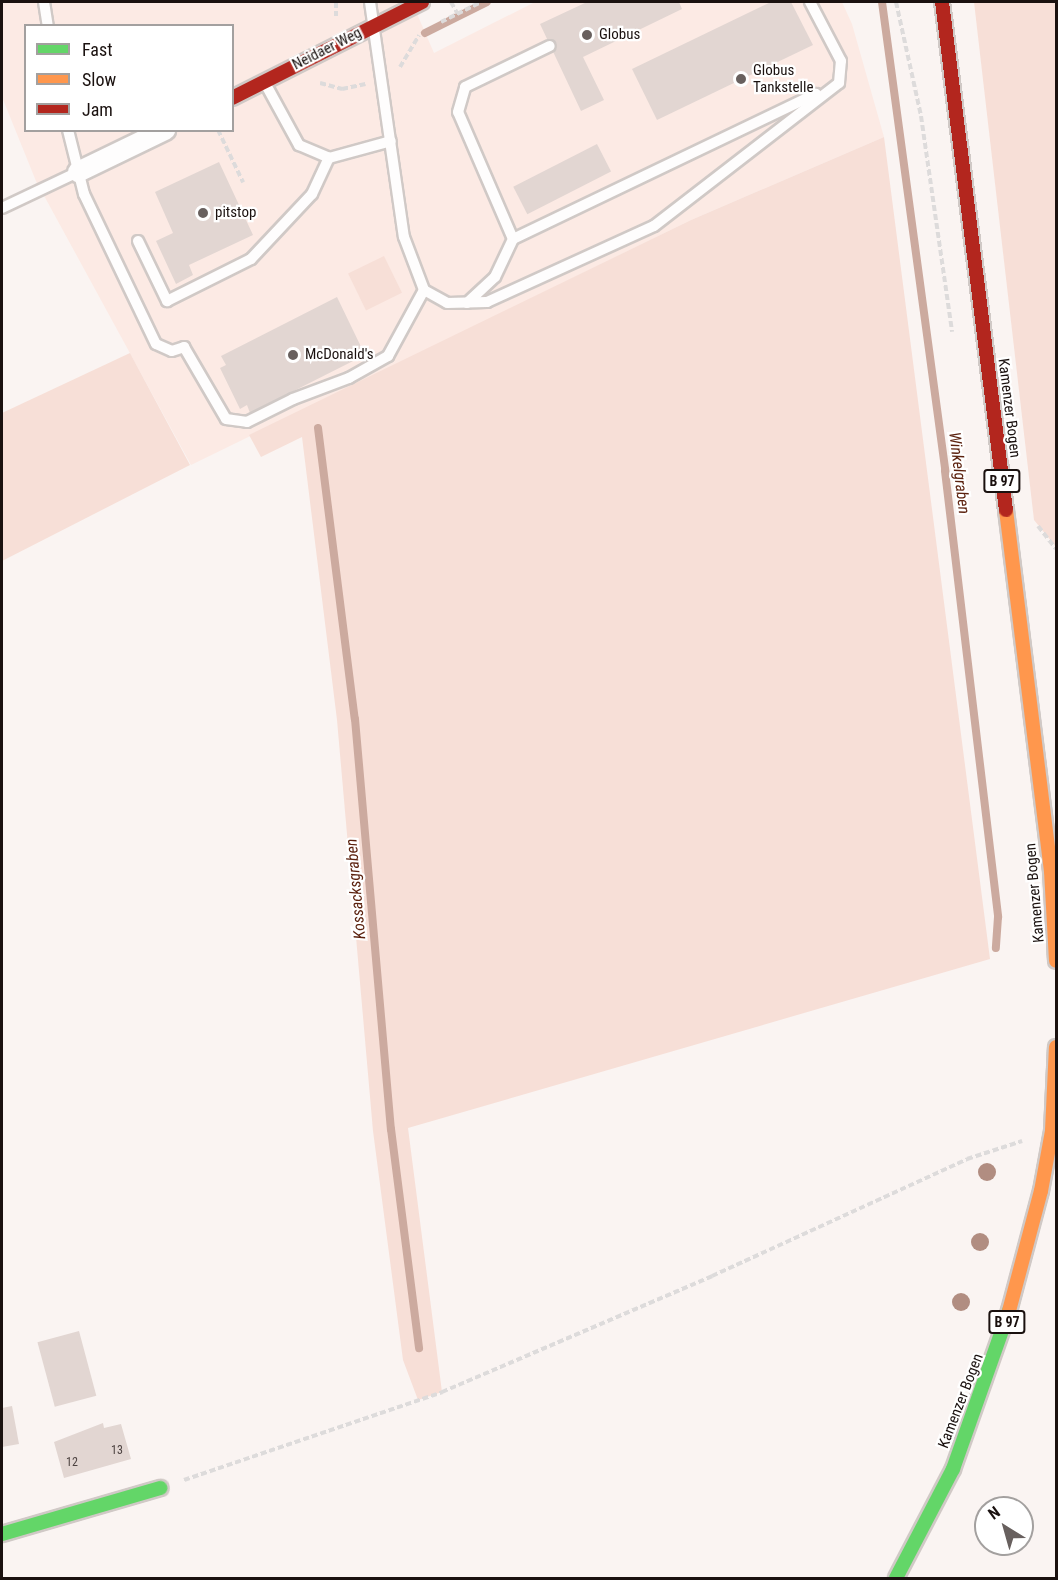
<!DOCTYPE html>
<style>
body{margin:0}
#map{position:relative;width:1058px;height:1580px;overflow:hidden;background:#faf4f2;font-family:"Roboto Condensed",sans-serif}
div>[style]{position:absolute}
[style*='--x']{left:calc(var(--x)*1px);top:calc(var(--y)*1px);width:calc(var(--w)*1px);rotate:calc(var(--a)*1deg)}
.built>*{inset:0;background:#fceae4}
.green>*{inset:0;background:#f7dfd7;transform-origin:0 0}
.stream>*{height:8px;margin:-4px;padding:0 4px;transform-origin:4px;border-radius:4px;background:#ccaa9f}
.building>*{inset:0;background:#e2d6d2;transform-origin:0 0}
.path>*{height:4px;margin-top:-2px;transform-origin:0;background:repeating-linear-gradient(90deg,#dddbdb 0 6px,transparent 0 9px)}
.roads{filter:drop-shadow(2px 0 #d0c9c6) drop-shadow(-2px 0 #d0c9c6) drop-shadow(0 2px #d0c9c6) drop-shadow(0 -2px #d0c9c6)}
.lane>*{height:10px;margin:-5px;padding:0 5px;transform-origin:5px;border-radius:5px;background:#fefdfd}
.street>*{height:20px;margin:-10px;padding:0 10px;transform-origin:10px;border-radius:10px;background:#fefdfd}
.fast>*{height:14px;margin:-7px;padding:0 7px;transform-origin:7px;border-radius:7px;background:#63d668}
.slow>*{height:14px;margin:-7px;padding:0 7px;transform-origin:7px;border-radius:7px;background:#ff974d}
.jam>*{height:14px;margin:-7px;padding:0 7px;transform-origin:7px;border-radius:7px;background:#b3261e}
.trees>*{width:18px;height:18px;margin:-9px;border-radius:50%;background:#b18d81}
.dots>*{width:16px;height:16px;translate:-50% -50%;box-sizing:border-box;border:3px solid #fff;border-radius:50%}
span{translate:-50% -50%;white-space:nowrap;text-align:center;line-height:1.15;-webkit-text-stroke:4.5px #fff;paint-order:stroke}
.number-label{font-size:12px;color:#4c4240}
.number-label span{-webkit-text-stroke-width:0}
.shield-label span{padding:2px 4px;background:#fff;border:2px solid;border-radius:4px;-webkit-text-stroke-width:0}
.shield-label{font-size:14px;color:#1a110f;font-weight:700}
.poi-label{font-size:15px;color:#1a110f}
.left{translate:0 -50%;text-align:left}
.street-label{font-size:15px;color:#1a110f}
.water-label{font-size:16px;color:#5c220f;font-style:italic}
.frame{position:absolute;inset:0;border:3px solid #1a110f;pointer-events:none}
.legend{position:absolute;left:24px;top:24px;width:210px;height:108px;box-sizing:border-box;background:#fff;border:2px solid #a3a09f;margin:0;padding:8px 10px;list-style:none;font-size:18px;color:#1a110f}
.legend li{display:flex;align-items:center;gap:12px;height:30px}
.legend b{width:30px;border:2px solid #a3a09f}
.north{position:absolute;left:974px;top:1496px;width:60px;height:60px;box-sizing:border-box;background:#fff;border:2px solid #a3a09f;border-radius:50%;rotate:323deg;font-size:16px;font-weight:700;line-height:24px;text-align:center;color:#1a110f}
.north::after{content:'';display:block;margin:auto;width:21px;height:27px;background:#68605e;clip-path:polygon(50% 0,100% 100%,50% 72%,0 100%)}
</style>
<div id="map">
<div class="built">
<div style="clip-path:polygon(2px 2px,402px 2px,233px 96px,232px 26px,26px 26px,26px 130px,163px 131px,40px 191px,2px 97px)"></div>
<div style="clip-path:polygon(535px 2px,842px 2px,852px 24px,884px 137px,691px 220px,191px 465px,42px 192px,168px 131px,232px 130px,233px 99px,414px 7px,434px 53px)"></div>
</div>
<div class="green">
<div style="clip-path:polygon(974px 2px,1056px 2px,1056px 547px,1034px 520px)"></div>
<div style="clip-path:polygon(884px 137px,990px 959px,408px 1128px,442px 1392px,418px 1400px,403px 1360px,373px 1131px,337px 720px,302px 437px,261px 457px,249px 435px,691px 220px)"></div>
<div style="left:384px;top:256px;width:41px;height:40px;rotate:64deg"></div>
<div style="clip-path:polygon(130px 353px,190px 465px,2px 561px,2px 413px)"></div>
</div>
<div class="stream">
<div style="--x:882;--y:2;--w:473;--a:82.3"></div>
<div style="--x:945;--y:471;--w:449;--a:83.2"></div>
<div style="--x:998;--y:917;--w:31;--a:94"></div>
<div style="--x:425;--y:33;--w:69;--a:-26.6"></div>
<div style="--x:318;--y:428;--w:293;--a:82.8"></div>
<div style="--x:355;--y:719;--w:412;--a:85"></div>
<div style="--x:391;--y:1129;--w:221;--a:82.7"></div>
</div>
<div class="building">
<div style="clip-path:polygon(587px 2px,679px 2px,682px 9px,583px 57px,604px 100px,581px 111px,540px 24px)"></div>
<div style="clip-path:polygon(771px 2px,791px 2px,813px 45px,657px 120px,632px 69px)"></div>
<div style="left:597px;top:144px;width:31px;height:94px;rotate:63deg"></div>
<div style="clip-path:polygon(219px 162px,253px 235px,189px 265px,193px 275px,176px 284px,156px 241px,173px 233px,155px 192px)"></div>
<div style="clip-path:polygon(337px 297px,365px 355px,250px 413px,247px 405px,240px 409px,220px 368px,226px 365px,221px 356px)"></div>
<div style="left:79px;top:1331px;width:67px;height:43px;rotate:75deg"></div>
<div style="clip-path:polygon(12px 1406px,19px 1444px,2px 1447px,2px 1408px)"></div>
<div style="clip-path:polygon(103px 1423px,104px 1428px,121px 1424px,131px 1459px,64px 1478px,54px 1442px)"></div>
</div>
<div class="path">
<div style="--x:336;--y:2;--w:14;--a:90"></div>
<div style="--x:451;--y:2;--w:13;--a:61"></div>
<div style="--x:896;--y:2;--w:117;--a:77.6"></div>
<div style="--x:921;--y:116;--w:218;--a:81.8"></div>
<div style="--x:441;--y:22;--w:45;--a:-26.6"></div>
<div style="--x:400;--y:67;--w:37;--a:-59"></div>
<div style="--x:320;--y:83;--w:23;--a:15"></div>
<div style="--x:342;--y:89;--w:24;--a:-12"></div>
<div style="--x:218;--y:130;--w:58;--a:64.3"></div>
<div style="--x:1038;--y:526;--w:29;--a:52"></div>
<div style="--x:184;--y:1480;--w:273;--a:-18.8"></div>
<div style="--x:442;--y:1392;--w:294;--a:-23.2"></div>
<div style="--x:712;--y:1276;--w:281;--a:-24.6"></div>
<div style="--x:967;--y:1159;--w:58;--a:-18.1"></div>
</div>
<div class="roads">
<div class="lane">
<div style="--x:44;--y:2;--w:24;--a:81"></div>
<div style="--x:370;--y:2;--w:237;--a:81.8"></div>
<div style="--x:404;--y:237;--w:57;--a:69.3"></div>
<div style="--x:424;--y:290;--w:26;--a:29"></div>
<div style="--x:447;--y:303;--w:40;--a:-1.4"></div>
<div style="--x:487;--y:302;--w:183;--a:-24.5"></div>
<div style="--x:654;--y:226;--w:234;--a:-37.7"></div>
<div style="--x:839;--y:83;--w:22;--a:-85"></div>
<div style="--x:841;--y:61;--w:67;--a:-117.7"></div>
<div style="--x:265;--y:83;--w:71;--a:61.3"></div>
<div style="--x:299;--y:145;--w:33;--a:23"></div>
<div style="--x:329;--y:158;--w:64;--a:-15.3"></div>
<div style="--x:68;--y:130;--w:66;--a:76"></div>
<div style="--x:84;--y:194;--w:166;--a:64.4"></div>
<div style="--x:156;--y:344;--w:17;--a:24"></div>
<div style="--x:172;--y:351;--w:13;--a:-18"></div>
<div style="--x:184;--y:347;--w:83;--a:59.7"></div>
<div style="--x:226;--y:419;--w:21;--a:8"></div>
<div style="--x:247;--y:422;--w:51;--a:-26.6"></div>
<div style="--x:293;--y:399;--w:60;--a:-20.6"></div>
<div style="--x:349;--y:378;--w:45;--a:-29.4"></div>
<div style="--x:388;--y:356;--w:75;--a:-61.4"></div>
<div style="--x:2;--y:208;--w:84;--a:-25.3"></div>
<div style="--x:513;--y:239;--w:336;--a:-25.6"></div>
<div style="--x:138;--y:241;--w:67;--a:64.2"></div>
<div style="--x:167;--y:301;--w:94;--a:-26.6"></div>
<div style="--x:251;--y:259;--w:89;--a:-46.8"></div>
<div style="--x:312;--y:194;--w:40;--a:-65"></div>
<div style="--x:467;--y:303;--w:38;--a:-43"></div>
<div style="--x:495;--y:277;--w:42;--a:-64.7"></div>
<div style="--x:513;--y:239;--w:138;--a:-113.4"></div>
<div style="--x:458;--y:112;--w:26;--a:-74"></div>
<div style="--x:465;--y:87;--w:94;--a:-25.8"></div>
</div>
<div class="street">
<div style="--x:78;--y:172;--w:97;--a:-25.8"></div>
</div>
<div class="fast">
<div style="--x:2;--y:1534;--w:165;--a:-16.2"></div>
<div style="--x:896;--y:1578;--w:123;--a:-62.4"></div>
<div style="--x:953;--y:1469;--w:168;--a:-70.5"></div>
</div>
<div class="slow">
<div style="--x:1006;--y:510;--w:364;--a:82.9"></div>
<div style="--x:1051;--y:871;--w:90;--a:86.8"></div>
<div style="--x:1009;--y:1311;--w:124;--a:-75.1"></div>
<div style="--x:1041;--y:1191;--w:61;--a:-79.6"></div>
<div style="--x:1052;--y:1131;--w:84;--a:-87.3"></div>
</div>
<div class="jam">
<div style="--x:942;--y:2;--w:512;--a:82.82"></div>
<div style="--x:232;--y:98;--w:213;--a:-26.8"></div>
</div>
</div>
<div class="trees">
<div style="left:987px;top:1172px"></div>
<div style="left:980px;top:1242px"></div>
<div style="left:961px;top:1302px"></div>
</div>
<div class="dots">
<div style="left:587px;top:35px;background:#68605e"></div>
<div style="left:741px;top:79px;background:#68605e"></div>
<div style="left:203px;top:213px;background:#68605e"></div>
<div style="left:293px;top:355px;background:#68605e"></div>
</div>
<div class="number-label">
<span style="left:117px;top:1451px">13</span>
<span style="left:72px;top:1463px">12</span>
</div>
<div class="shield-label">
<span style="left:1002px;top:481px">B 97</span>
<span style="left:1007px;top:1322px">B 97</span>
</div>
<div class="poi-label">
<span class="left" style="left:599px;top:35px">Globus</span>
<span class="left" style="left:753px;top:79px">Globus<br>Tankstelle</span>
<span class="left" style="left:215px;top:213px">pitstop</span>
<span class="left" style="left:305px;top:355px">McDonald's</span>
</div>
<div class="street-label">
<span style="left:327px;top:49px;rotate:-27deg">Neidaer Weg</span>
<span style="left:1009px;top:408px;rotate:83deg">Kamenzer Bogen</span>
<span style="left:1035px;top:893px;rotate:-95deg">Kamenzer Bogen</span>
<span style="left:961px;top:1401px;rotate:-69deg">Kamenzer Bogen</span>
</div>
<div class="water-label">
<span style="left:959px;top:473px;rotate:83deg">Winkelgraben</span>
<span style="left:356px;top:889px;rotate:-95deg">Kossacksgraben</span>
</div>
<div class="frame"></div>
<ul class="legend">
<li><b style="height:8px;background:#63d668"></b>Fast</li>
<li><b style="height:8px;background:#ff974d"></b>Slow</li>
<li><b style="height:8px;background:#b3261e"></b>Jam</li>
</ul>
<div class="north">N</div>
</div>
